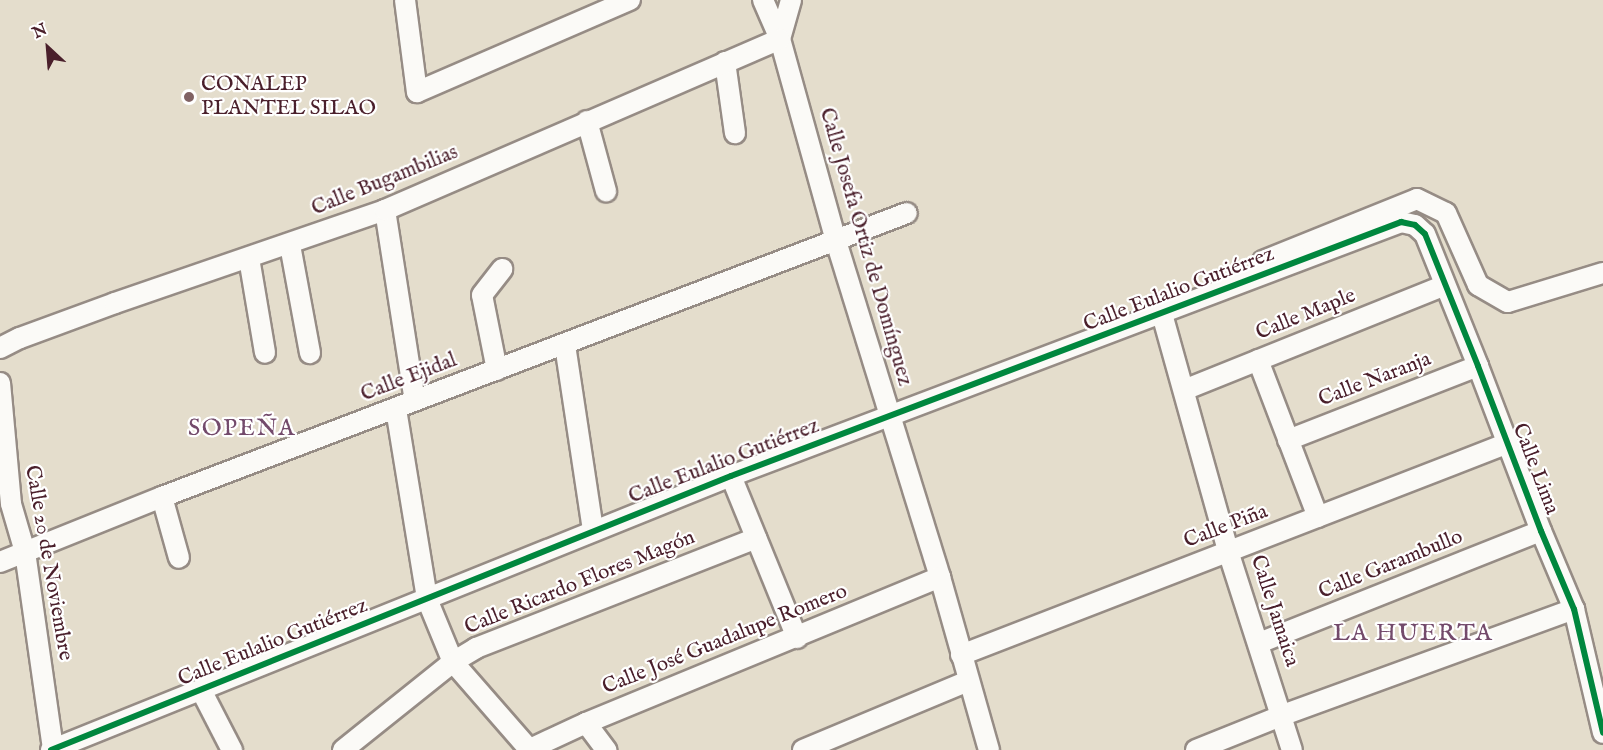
<!DOCTYPE html>
<meta charset="utf-8">
<style>
body{margin:0}
#map{position:relative;width:1603px;height:750px;overflow:hidden;background:#e4ddcc;font-family:"IM FELL English",serif}
div>[style]{position:absolute}
[style*='--x']{left:calc(var(--x)*1px);top:calc(var(--y)*1px);width:calc(var(--w)*1px);rotate:calc(var(--a)*1deg)}
.roads{filter:drop-shadow(2px 0 #968c85) drop-shadow(-2px 0 #968c85) drop-shadow(0 2px #968c85) drop-shadow(0 -2px #968c85)}
.minor>*{height:20px;margin:-10px;padding:0 10px;transform-origin:10px;border-radius:10px;background:#fbfaf7}
.cycleway>*{height:6px;margin:-3px;padding:0 3px;transform-origin:3px;border-radius:3px;background:#00873e}
.dots>*{width:16px;height:16px;translate:-50% -50%;box-sizing:border-box;border:3px solid #fff;border-radius:50%}
span{translate:-50% -50%;white-space:nowrap;text-align:center;line-height:1.15;-webkit-text-stroke:4.5px #fff;paint-order:stroke}
.poi-label{font-size:21px;color:#4a1f2b}
.left{translate:0 -50%;text-align:left}
.street-label{font-size:21px;color:#4a1f2b}
.quarter-label{font-size:24px;color:#734a6b;letter-spacing:1.5px}
.north{position:absolute;left:18px;top:18px;width:60px;height:60px;-webkit-text-stroke:4px #fff;paint-order:stroke;rotate:334deg;font-size:16px;font-weight:700;line-height:24px;text-align:center;color:#4a1f2b}
.north::after{content:'';display:block;margin:auto;width:21px;height:27px;background:#4a1f2b;clip-path:polygon(50% 0,100% 100%,50% 72%,0 100%)}
</style>
<div id="map">
<div class="roads">
<div class="minor">
<div style="--x:405;--y:0;--w:93;--a:82.6"></div>
<div style="--x:417;--y:92;--w:232;--a:-23.4"></div>
<div style="--x:763;--y:0;--w:43;--a:66.4"></div>
<div style="--x:780;--y:39;--w:210;--a:74.5"></div>
<div style="--x:836;--y:241;--w:352;--a:72.8"></div>
<div style="--x:940;--y:577;--w:180;--a:74.2"></div>
<div style="--x:780;--y:39;--w:41;--a:-74.2"></div>
<div style="--x:725;--y:62;--w:72;--a:82"></div>
<div style="--x:587;--y:121;--w:73;--a:74.8"></div>
<div style="--x:385;--y:210;--w:193;--a:81.1"></div>
<div style="--x:290;--y:245;--w:110;--a:79.5"></div>
<div style="--x:249;--y:258;--w:96;--a:80.4"></div>
<div style="--x:1263;--y:261;--w:166;--a:-21.9"></div>
<div style="--x:1417;--y:199;--w:32;--a:26"></div>
<div style="--x:1446;--y:213;--w:79;--a:66"></div>
<div style="--x:1478;--y:285;--w:34;--a:30"></div>
<div style="--x:1508;--y:302;--w:99;--a:-17"></div>
<div style="--x:1162;--y:314;--w:246;--a:74.4"></div>
<div style="--x:1228;--y:551;--w:209;--a:72.2"></div>
<div style="--x:565;--y:345;--w:187;--a:81.4"></div>
<div style="--x:0;--y:348;--w:22;--a:-27"></div>
<div style="--x:20;--y:338;--w:101;--a:-20.2"></div>
<div style="--x:115;--y:303;--w:286;--a:-19"></div>
<div style="--x:385;--y:210;--w:430;--a:-23.4"></div>
<div style="--x:1258;--y:360;--w:168;--a:69.1"></div>
<div style="--x:497;--y:370;--w:76;--a:-101.3"></div>
<div style="--x:482;--y:295;--w:33;--a:-52"></div>
<div style="--x:0;--y:383;--w:121;--a:84.8"></div>
<div style="--x:11;--y:504;--w:50;--a:73.7"></div>
<div style="--x:25;--y:552;--w:199;--a:81.9"></div>
<div style="--x:1184;--y:390;--w:281;--a:-21.9"></div>
<div style="--x:396;--y:409;--w:193;--a:80.7"></div>
<div style="--x:427;--y:599;--w:68;--a:67.6"></div>
<div style="--x:453;--y:662;--w:116;--a:48.9"></div>
<div style="--x:1288;--y:440;--w:204;--a:-21.3"></div>
<div style="--x:731;--y:476;--w:175;--a:67.8"></div>
<div style="--x:162;--y:497;--w:63;--a:74.4"></div>
<div style="--x:0;--y:562;--w:175;--a:-21.9"></div>
<div style="--x:162;--y:497;--w:797;--a:-20.87"></div>
<div style="--x:1259;--y:643;--w:303;--a:-21.7"></div>
<div style="--x:961;--y:655;--w:587;--a:-21.18"></div>
<div style="--x:201;--y:690;--w:68;--a:62.7"></div>
<div style="--x:586;--y:723;--w:34;--a:53"></div>
<div style="--x:51;--y:750;--w:733;--a:-21.95"></div>
<div style="--x:731;--y:476;--w:717;--a:-20.76"></div>
<div style="--x:1401;--y:222;--w:14;--a:12"></div>
<div style="--x:1415;--y:225;--w:13;--a:42"></div>
<div style="--x:1425;--y:234;--w:142;--a:68.1"></div>
<div style="--x:1478;--y:366;--w:177;--a:69.1"></div>
<div style="--x:1541;--y:531;--w:85;--a:67.1"></div>
<div style="--x:1574;--y:609;--w:127;--a:76.8"></div>
<div style="--x:343;--y:750;--w:141;--a:-38.7"></div>
<div style="--x:453;--y:662;--w:27;--a:-31"></div>
<div style="--x:476;--y:648;--w:301;--a:-21.4"></div>
<div style="--x:528;--y:750;--w:64;--a:-25"></div>
<div style="--x:586;--y:723;--w:383;--a:-22.4"></div>
<div style="--x:803;--y:750;--w:179;--a:-22.7"></div>
<div style="--x:1196;--y:750;--w:94;--a:-21.9"></div>
<div style="--x:1283;--y:715;--w:310;--a:-20"></div>
</div>
</div>
<div class="cycleway">
<div style="--x:51;--y:750;--w:733;--a:-21.95"></div>
<div style="--x:731;--y:476;--w:717;--a:-20.76"></div>
<div style="--x:1401;--y:222;--w:14;--a:12"></div>
<div style="--x:1415;--y:225;--w:13;--a:42"></div>
<div style="--x:1425;--y:234;--w:142;--a:68.1"></div>
<div style="--x:1478;--y:366;--w:177;--a:69.1"></div>
<div style="--x:1541;--y:531;--w:85;--a:67.1"></div>
<div style="--x:1574;--y:609;--w:127;--a:76.8"></div>
</div>
<div class="dots">
<div style="left:189px;top:97px;background:#806263"></div>
</div>
<div class="poi-label">
<span class="left" style="left:201px;top:97px">CONALEP<br>PLANTEL SILAO</span>
</div>
<div class="street-label">
<span style="left:385px;top:181px;rotate:-22deg">Calle Bugambilias</span>
<span style="left:865px;top:247px;rotate:74deg">Calle Josefa Ortiz de Domínguez</span>
<span style="left:1179px;top:290px;rotate:-21deg">Calle Eulalio Gutiérrez</span>
<span style="left:1306px;top:315px;rotate:-22deg">Calle Maple</span>
<span style="left:409px;top:378px;rotate:-21deg">Calle Ejidal</span>
<span style="left:1375px;top:380px;rotate:-21deg">Calle Naranja</span>
<span style="left:724px;top:462px;rotate:-21deg">Calle Eulalio Gutiérrez</span>
<span style="left:1535px;top:469px;rotate:69deg">Calle Lima</span>
<span style="left:1226px;top:527px;rotate:-21deg">Calle Piña</span>
<span style="left:48px;top:563px;rotate:80deg">Calle 20 de Noviembre</span>
<span style="left:1391px;top:565px;rotate:-22deg">Calle Garambullo</span>
<span style="left:580px;top:583px;rotate:-22deg">Calle Ricardo Flores Magón</span>
<span style="left:1274px;top:611px;rotate:72deg">Calle Jamaica</span>
<span style="left:725px;top:640px;rotate:-22deg">Calle José Guadalupe Romero</span>
<span style="left:273px;top:643px;rotate:-22deg">Calle Eulalio Gutiérrez</span>
</div>
<div class="quarter-label">
<span style="left:242px;top:429px">SOPEÑA</span>
<span style="left:1413px;top:634px">LA HUERTA</span>
</div>
<div class="north">N</div>
</div>
